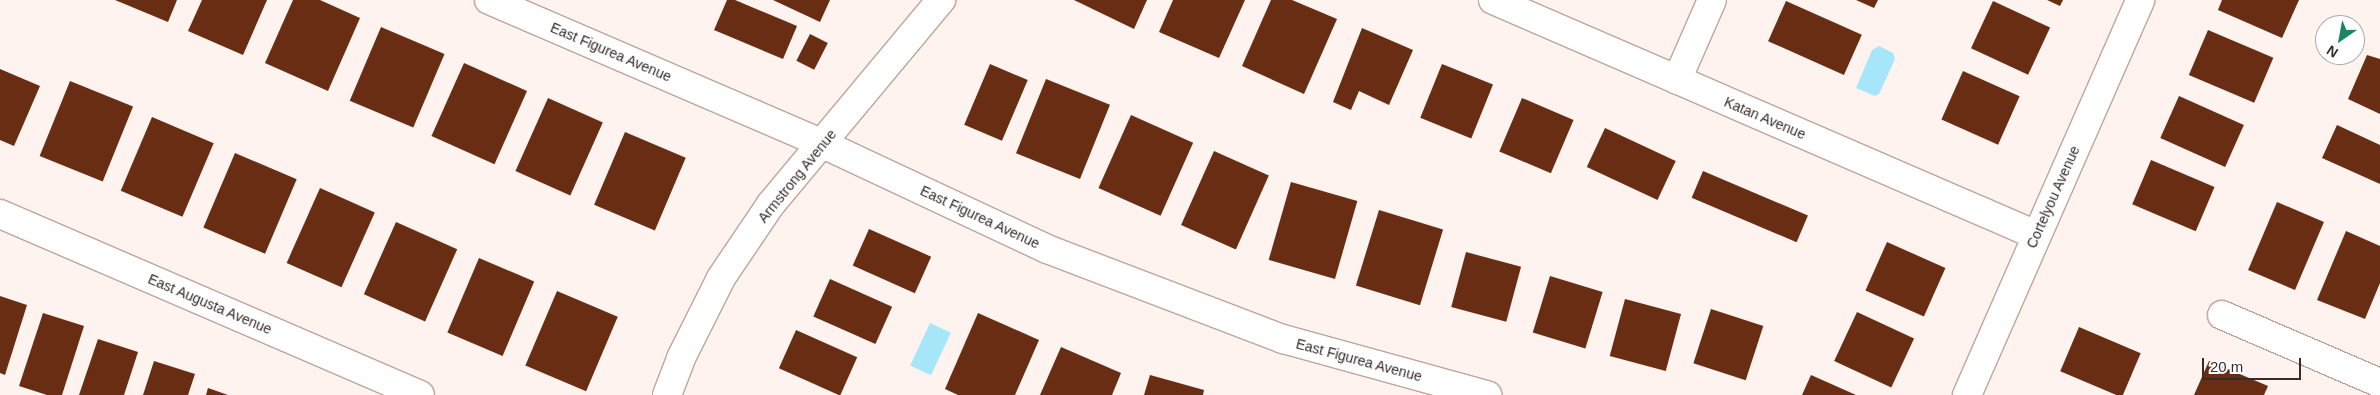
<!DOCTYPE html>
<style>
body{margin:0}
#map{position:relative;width:2380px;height:395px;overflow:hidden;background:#fef3ef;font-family:Arial,sans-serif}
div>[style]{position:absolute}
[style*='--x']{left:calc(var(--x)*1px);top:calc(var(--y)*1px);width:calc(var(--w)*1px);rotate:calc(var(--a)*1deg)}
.water>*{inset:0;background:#a5e7f9;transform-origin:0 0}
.building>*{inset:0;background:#692d13;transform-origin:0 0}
.roads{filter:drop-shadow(1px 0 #bfa59b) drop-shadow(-1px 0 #bfa59b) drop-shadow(0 1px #bfa59b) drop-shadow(0 -1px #bfa59b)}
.minor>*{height:28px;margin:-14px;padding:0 14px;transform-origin:14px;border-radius:14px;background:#fff}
span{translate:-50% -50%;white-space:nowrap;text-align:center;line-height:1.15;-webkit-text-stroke:5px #fff;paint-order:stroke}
.street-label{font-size:14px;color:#352b27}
.north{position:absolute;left:2315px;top:15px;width:50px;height:50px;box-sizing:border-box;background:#fff;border:1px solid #aeaaa9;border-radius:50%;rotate:213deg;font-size:14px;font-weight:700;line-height:20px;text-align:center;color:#352b27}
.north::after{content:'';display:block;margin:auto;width:18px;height:22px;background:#1a8764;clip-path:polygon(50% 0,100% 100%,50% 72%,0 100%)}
.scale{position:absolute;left:2202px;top:358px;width:99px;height:22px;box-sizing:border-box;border:2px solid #352b27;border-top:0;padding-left:6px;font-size:15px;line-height:18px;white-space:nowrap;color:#352b27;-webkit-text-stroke:4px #fff;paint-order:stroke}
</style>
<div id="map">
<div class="water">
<div style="clip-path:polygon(1879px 46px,1893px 53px,1895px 59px,1879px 94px,1875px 96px,1856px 88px,1872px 50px)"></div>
<div style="left:930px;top:323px;width:23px;height:47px;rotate:25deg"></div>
</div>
<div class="building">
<div style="clip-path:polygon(115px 0,177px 0,168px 22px)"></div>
<div style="clip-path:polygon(202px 0,267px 0,243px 55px,188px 31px)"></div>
<div style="clip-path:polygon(293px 0,320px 0,360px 18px,328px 91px,265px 63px)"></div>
<div style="clip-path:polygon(727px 0,735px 0,797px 26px,783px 59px,714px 30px)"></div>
<div style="clip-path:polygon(773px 0,830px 0,820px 22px)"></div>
<div style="clip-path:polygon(1074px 0,1147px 0,1134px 29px)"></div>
<div style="clip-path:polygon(1173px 0,1245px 0,1219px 58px,1159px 32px)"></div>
<div style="clip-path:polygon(1271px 0,1292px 0,1337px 19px,1304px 94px,1242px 66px)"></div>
<div style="clip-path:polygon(1856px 0,1878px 0,1874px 8px)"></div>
<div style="clip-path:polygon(2047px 0,2063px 0,2060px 6px)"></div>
<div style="clip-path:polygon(2222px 0,2299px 0,2282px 38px,2218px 10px)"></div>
<div style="left:1786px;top:1px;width:83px;height:44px;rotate:24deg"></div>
<div style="left:1993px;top:1px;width:63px;height:52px;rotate:25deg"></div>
<div style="left:381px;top:27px;width:69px;height:80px;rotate:23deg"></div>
<div style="clip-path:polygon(1362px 28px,1413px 50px,1389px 105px,1359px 91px,1351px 110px,1333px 102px)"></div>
<div style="left:2208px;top:30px;width:71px;height:49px;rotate:23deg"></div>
<div style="left:810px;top:34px;width:20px;height:30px;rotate:27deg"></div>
<div style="clip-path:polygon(2367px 55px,2380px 59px,2380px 114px,2348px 99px)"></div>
<div style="left:464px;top:63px;width:69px;height:80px;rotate:24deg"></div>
<div style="left:990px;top:64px;width:41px;height:66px;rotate:23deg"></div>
<div style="left:1442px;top:64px;width:55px;height:58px;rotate:22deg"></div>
<div style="clip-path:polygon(0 69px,40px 86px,14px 146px,0 140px)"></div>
<div style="left:1963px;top:71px;width:62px;height:53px;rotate:24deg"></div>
<div style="left:1046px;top:79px;width:69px;height:80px;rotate:22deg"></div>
<div style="left:70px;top:81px;width:68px;height:81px;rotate:22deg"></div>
<div style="left:2179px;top:96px;width:71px;height:46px;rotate:24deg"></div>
<div style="left:548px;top:98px;width:60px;height:80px;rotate:24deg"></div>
<div style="left:1522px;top:98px;width:56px;height:58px;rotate:23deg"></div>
<div style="left:1131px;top:115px;width:68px;height:80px;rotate:24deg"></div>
<div style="left:152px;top:117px;width:67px;height:80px;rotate:23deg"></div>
<div style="clip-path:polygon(2337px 125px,2380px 145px,2380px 184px,2322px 158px)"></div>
<div style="left:1605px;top:128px;width:78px;height:43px;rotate:25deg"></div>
<div style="left:625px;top:132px;width:66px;height:79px;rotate:23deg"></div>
<div style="left:1214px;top:151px;width:60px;height:81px;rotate:24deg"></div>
<div style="left:235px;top:153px;width:67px;height:81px;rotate:23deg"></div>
<div style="left:2151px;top:160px;width:69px;height:48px;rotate:23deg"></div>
<div style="left:1703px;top:171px;width:114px;height:29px;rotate:23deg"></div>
<div style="left:1291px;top:182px;width:69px;height:81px;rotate:16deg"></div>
<div style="left:320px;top:188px;width:60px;height:82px;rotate:24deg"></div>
<div style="left:2277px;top:202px;width:51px;height:74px;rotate:23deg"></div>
<div style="left:1379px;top:210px;width:67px;height:79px;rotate:17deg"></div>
<div style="left:396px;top:222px;width:67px;height:79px;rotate:24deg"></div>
<div style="left:869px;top:229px;width:68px;height:40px;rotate:24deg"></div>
<div style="clip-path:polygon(2346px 231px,2380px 246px,2380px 283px,2365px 319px,2317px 300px)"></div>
<div style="left:1887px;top:242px;width:64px;height:53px;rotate:24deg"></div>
<div style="left:1466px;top:252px;width:57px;height:57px;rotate:15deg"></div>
<div style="left:479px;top:258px;width:60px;height:81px;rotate:23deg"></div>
<div style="left:1550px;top:276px;width:55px;height:59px;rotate:17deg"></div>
<div style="left:830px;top:279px;width:68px;height:41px;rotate:24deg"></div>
<div style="left:557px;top:291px;width:66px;height:81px;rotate:23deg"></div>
<div style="clip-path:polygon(0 296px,27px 305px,5px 375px,0 373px)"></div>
<div style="left:1625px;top:299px;width:58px;height:59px;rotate:15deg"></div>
<div style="left:1711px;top:309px;width:55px;height:57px;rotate:18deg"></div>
<div style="left:1857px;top:312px;width:63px;height:54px;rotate:25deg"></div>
<div style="clip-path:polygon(43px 313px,84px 326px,62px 395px,47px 395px,19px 386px)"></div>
<div style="clip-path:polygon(978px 313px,1039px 340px,1015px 395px,958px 395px,945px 389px)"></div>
<div style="left:2079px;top:327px;width:67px;height:48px;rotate:23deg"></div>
<div style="left:796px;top:330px;width:67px;height:42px;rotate:24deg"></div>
<div style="clip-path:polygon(98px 339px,138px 352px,124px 395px,79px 395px)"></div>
<div style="clip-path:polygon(1061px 347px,1121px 373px,1112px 395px,1040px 395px)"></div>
<div style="clip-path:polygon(154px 361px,195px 374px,188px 395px,143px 395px)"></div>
<div style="clip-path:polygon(2209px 361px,2268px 386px,2264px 395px,2194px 395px)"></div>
<div style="clip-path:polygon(1150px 375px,1204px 390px,1203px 395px,1144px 395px)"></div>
<div style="clip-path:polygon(1811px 375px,1856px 395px,1802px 395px)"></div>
<div style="clip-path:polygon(208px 388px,228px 395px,206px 395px)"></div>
</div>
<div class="roads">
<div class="minor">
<div style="--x:489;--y:0;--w:364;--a:23.3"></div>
<div style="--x:823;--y:144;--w:247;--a:25.1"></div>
<div style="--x:1047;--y:249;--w:253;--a:20.9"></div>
<div style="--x:1283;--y:339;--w:212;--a:15.4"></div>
<div style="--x:1493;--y:0;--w:592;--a:23.4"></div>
<div style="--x:1677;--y:80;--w:87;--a:-66.4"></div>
<div style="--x:0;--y:214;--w:457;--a:23.3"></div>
<div style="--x:2222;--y:315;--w:172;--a:23.3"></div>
<div style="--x:667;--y:395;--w:40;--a:-69"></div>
<div style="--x:681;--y:358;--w:89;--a:-63.4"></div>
<div style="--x:721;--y:278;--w:89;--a:-56"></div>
<div style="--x:771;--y:204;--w:266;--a:-50.2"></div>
<div style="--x:1967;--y:395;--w:431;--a:-66.3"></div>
</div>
</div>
<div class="street-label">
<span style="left:611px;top:52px;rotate:23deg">East Figurea Avenue</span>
<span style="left:1765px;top:118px;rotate:23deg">Katan Avenue</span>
<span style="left:797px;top:176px;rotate:-51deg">Armstrong Avenue</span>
<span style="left:2053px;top:197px;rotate:-66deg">Cortelyou Avenue</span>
<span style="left:980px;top:217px;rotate:25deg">East Figurea Avenue</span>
<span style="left:210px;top:304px;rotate:23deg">East Augusta Avenue</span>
<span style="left:1359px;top:360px;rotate:15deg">East Figurea Avenue</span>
</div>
<div class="north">N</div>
<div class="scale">20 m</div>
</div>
